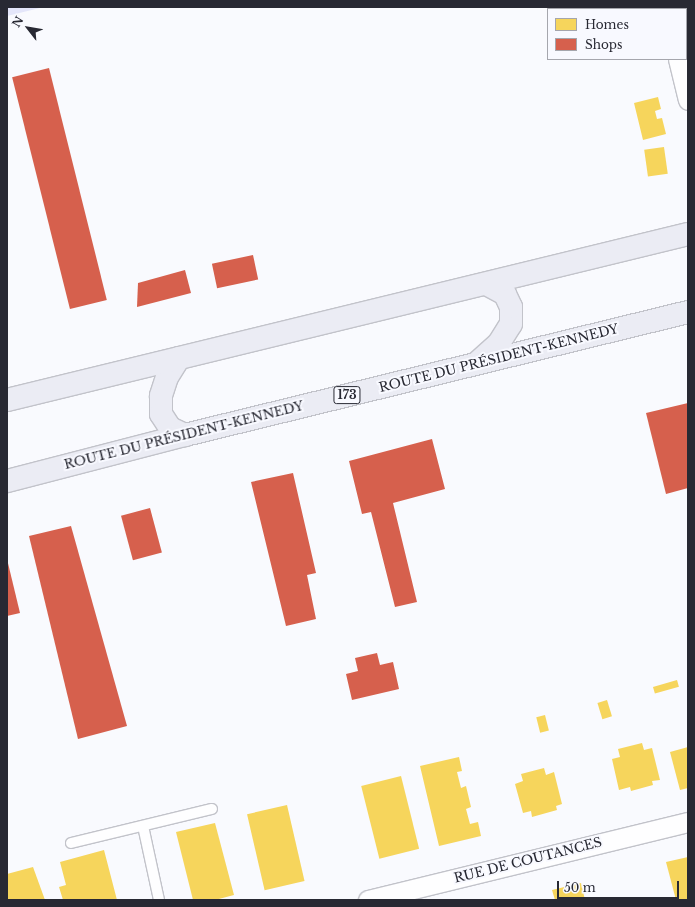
<!DOCTYPE html>
<meta charset="utf-8">
<style>
body{margin:0}
#map{position:relative;width:695px;height:907px;overflow:hidden;background:#f9fafe;font-family:"Libre Baskerville",serif}
div>[style]{position:absolute}
[style*='--x']{left:calc(var(--x)*1px);top:calc(var(--y)*1px);width:calc(var(--w)*1px);rotate:calc(var(--a)*1deg)}
.green>*{inset:0;background:#e4e6fa}
.homes>*{inset:0;background:#f6d55c;transform-origin:0 0}
.shops>*{inset:0;background:#d6604d;transform-origin:0 0}
.roads{filter:drop-shadow(1px 0 #c2c3ca) drop-shadow(-1px 0 #c2c3ca) drop-shadow(0 1px #c2c3ca) drop-shadow(0 -1px #c2c3ca)}
.lane>*{height:10px;margin:-5px;padding:0 5px;transform-origin:5px;border-radius:5px;background:#fefeff}
.street>*{height:19px;margin:-9.5px;padding:0 9.5px;transform-origin:9.5px;border-radius:9.5px;background:#fefeff}
.primary>*{height:22px;margin:-11px;padding:0 11px;transform-origin:11px;border-radius:11px;background:#ebecf4}
span{translate:-50% -50%;white-space:nowrap;text-align:center;line-height:1.15;-webkit-text-stroke:4px #f8f9ff;paint-order:stroke}
.shield-label span{padding:1px 3px;background:#f8f9ff;border:1px solid;border-radius:3px;-webkit-text-stroke-width:0}
.shield-label{font-size:12px;color:#282933;font-weight:700}
.street-label{font-size:13px;color:#282933}
.frame{position:absolute;inset:0;border:8px solid #282933;pointer-events:none}
.legend{position:absolute;left:547px;top:8px;width:140px;height:52px;box-sizing:border-box;background:#f8f9ff;border:1px solid #a5a6ad;margin:0;padding:5px 7px;list-style:none;font-size:12px;color:#282933}
.legend li{display:flex;align-items:center;gap:8px;height:20px}
.legend b{width:20px;border:1px solid #a5a6ad}
.north{position:absolute;left:8px;top:8px;width:40px;height:40px;-webkit-text-stroke:3px #f8f9ff;paint-order:stroke;rotate:301deg;font-size:11px;font-weight:700;line-height:16px;text-align:center;color:#282933}
.north::after{content:'';display:block;margin:auto;width:14px;height:18px;background:#282933;clip-path:polygon(50% 0,100% 100%,50% 72%,0 100%)}
.scale{position:absolute;left:557px;top:881px;width:122px;height:18px;box-sizing:border-box;border:2px solid #282933;border-top:0;padding-left:5px;font-size:12px;line-height:14px;white-space:nowrap;color:#282933;-webkit-text-stroke:3px #f8f9ff;paint-order:stroke}
</style>
<div id="map">
<div class="green">
<div style="clip-path:polygon(7px 7px,44px 7px,7px 16px)"></div>
</div>
<div class="homes">
<div style="clip-path:polygon(658px 97px,661px 109px,655px 111px,657px 119px,662px 118px,666px 134px,643px 140px,634px 103px)"></div>
<div style="left:664px;top:147px;width:27px;height:20px;rotate:82deg"></div>
<div style="left:677px;top:680px;width:7px;height:25px;rotate:74deg"></div>
<div style="left:607px;top:700px;width:17px;height:10px;rotate:73deg"></div>
<div style="left:545px;top:715px;width:16px;height:9px;rotate:76deg"></div>
<div style="clip-path:polygon(642px 743px,644px 750px,652px 748px,660px 780px,652px 781px,653px 785px,631px 791px,630px 787px,619px 790px,612px 759px,620px 757px,618px 749px)"></div>
<div style="clip-path:polygon(688px 747px,688px 788px,680px 790px,670px 752px)"></div>
<div style="clip-path:polygon(459px 757px,462px 771px,457px 772px,461px 788px,466px 786px,471px 807px,466px 809px,470px 824px,478px 822px,481px 836px,439px 846px,420px 766px)"></div>
<div style="clip-path:polygon(544px 768px,546px 775px,554px 772px,562px 804px,556px 806px,557px 810px,532px 817px,531px 811px,523px 813px,515px 784px,523px 781px,521px 774px)"></div>
<div style="left:401px;top:776px;width:75px;height:41px;rotate:76deg"></div>
<div style="left:287px;top:805px;width:78px;height:41px;rotate:77deg"></div>
<div style="clip-path:polygon(215px 823px,234px 895px,215px 900px,193px 900px,176px 832px)"></div>
<div style="clip-path:polygon(104px 850px,117px 900px,63px 900px,59px 887px,66px 885px,60px 862px)"></div>
<div style="clip-path:polygon(688px 857px,688px 900px,676px 900px,666px 862px)"></div>
<div style="clip-path:polygon(33px 867px,45px 900px,7px 900px,7px 874px)"></div>
<div style="clip-path:polygon(581px 883px,585px 900px,555px 900px,552px 890px)"></div>
</div>
<div class="shops">
<div style="left:49px;top:68px;width:239px;height:38px;rotate:76deg"></div>
<div style="left:253px;top:255px;width:25px;height:42px;rotate:78deg"></div>
<div style="clip-path:polygon(185px 270px,191px 293px,137px 307px,138px 283px)"></div>
<div style="clip-path:polygon(688px 403px,688px 488px,666px 494px,646px 413px)"></div>
<div style="clip-path:polygon(432px 439px,445px 489px,393px 503px,417px 602px,395px 607px,371px 512px,362px 514px,349px 461px)"></div>
<div style="clip-path:polygon(293px 473px,316px 573px,307px 575px,316px 619px,286px 626px,251px 482px)"></div>
<div style="left:150px;top:508px;width:46px;height:30px;rotate:75deg"></div>
<div style="clip-path:polygon(71px 526px,127px 726px,78px 739px,29px 536px)"></div>
<div style="clip-path:polygon(7px 559px,20px 613px,7px 616px)"></div>
<div style="clip-path:polygon(377px 653px,380px 665px,393px 662px,399px 689px,352px 700px,346px 674px,358px 671px,355px 658px)"></div>
</div>
<div class="roads">
<div class="lane">
<div style="--x:143;--y:826;--w:76;--a:77.8"></div>
<div style="--x:71;--y:843;--w:145;--a:-13.6"></div>
</div>
<div class="street">
<div style="--x:666;--y:7;--w:2;--a:63"></div>
<div style="--x:678;--y:59;--w:42;--a:76.3"></div>
<div style="--x:368;--y:900;--w:329;--a:-13.7"></div>
</div>
<div class="primary">
<div style="--x:179;--y:358;--w:22;--a:122"></div>
<div style="--x:167;--y:377;--w:20;--a:108"></div>
<div style="--x:161;--y:396;--w:18;--a:90"></div>
<div style="--x:161;--y:414;--w:17;--a:57"></div>
<div style="--x:170;--y:428;--w:17;--a:25"></div>
<div style="--x:477;--y:363;--w:30;--a:-42"></div>
<div style="--x:499;--y:343;--w:22;--a:-58"></div>
<div style="--x:511;--y:324;--w:17;--a:-90"></div>
<div style="--x:511;--y:307;--w:14;--a:-115"></div>
<div style="--x:505;--y:294;--w:21;--a:-152"></div>
<div style="--x:7;--y:400;--w:701;--a:-13.7"></div>
<div style="--x:7;--y:481;--w:184;--a:-14.5"></div>
<div style="--x:185;--y:435;--w:518;--a:-13.74"></div>
</div>
</div>
<div class="shield-label">
<span style="left:347px;top:395px">173</span>
</div>
<div class="street-label">
<span style="left:499px;top:359px;rotate:-14deg">ROUTE DU PRÉSIDENT-KENNEDY</span>
<span style="left:184px;top:436px;rotate:-14deg">ROUTE DU PRÉSIDENT-KENNEDY</span>
<span style="left:528px;top:861px;rotate:-14deg">RUE DE COUTANCES</span>
</div>
<div class="frame"></div>
<ul class="legend">
<li><b style="height:11px;background:#f6d55c"></b>Homes</li>
<li><b style="height:11px;background:#d6604d"></b>Shops</li>
</ul>
<div class="north">N</div>
<div class="scale">50 m</div>
</div>
